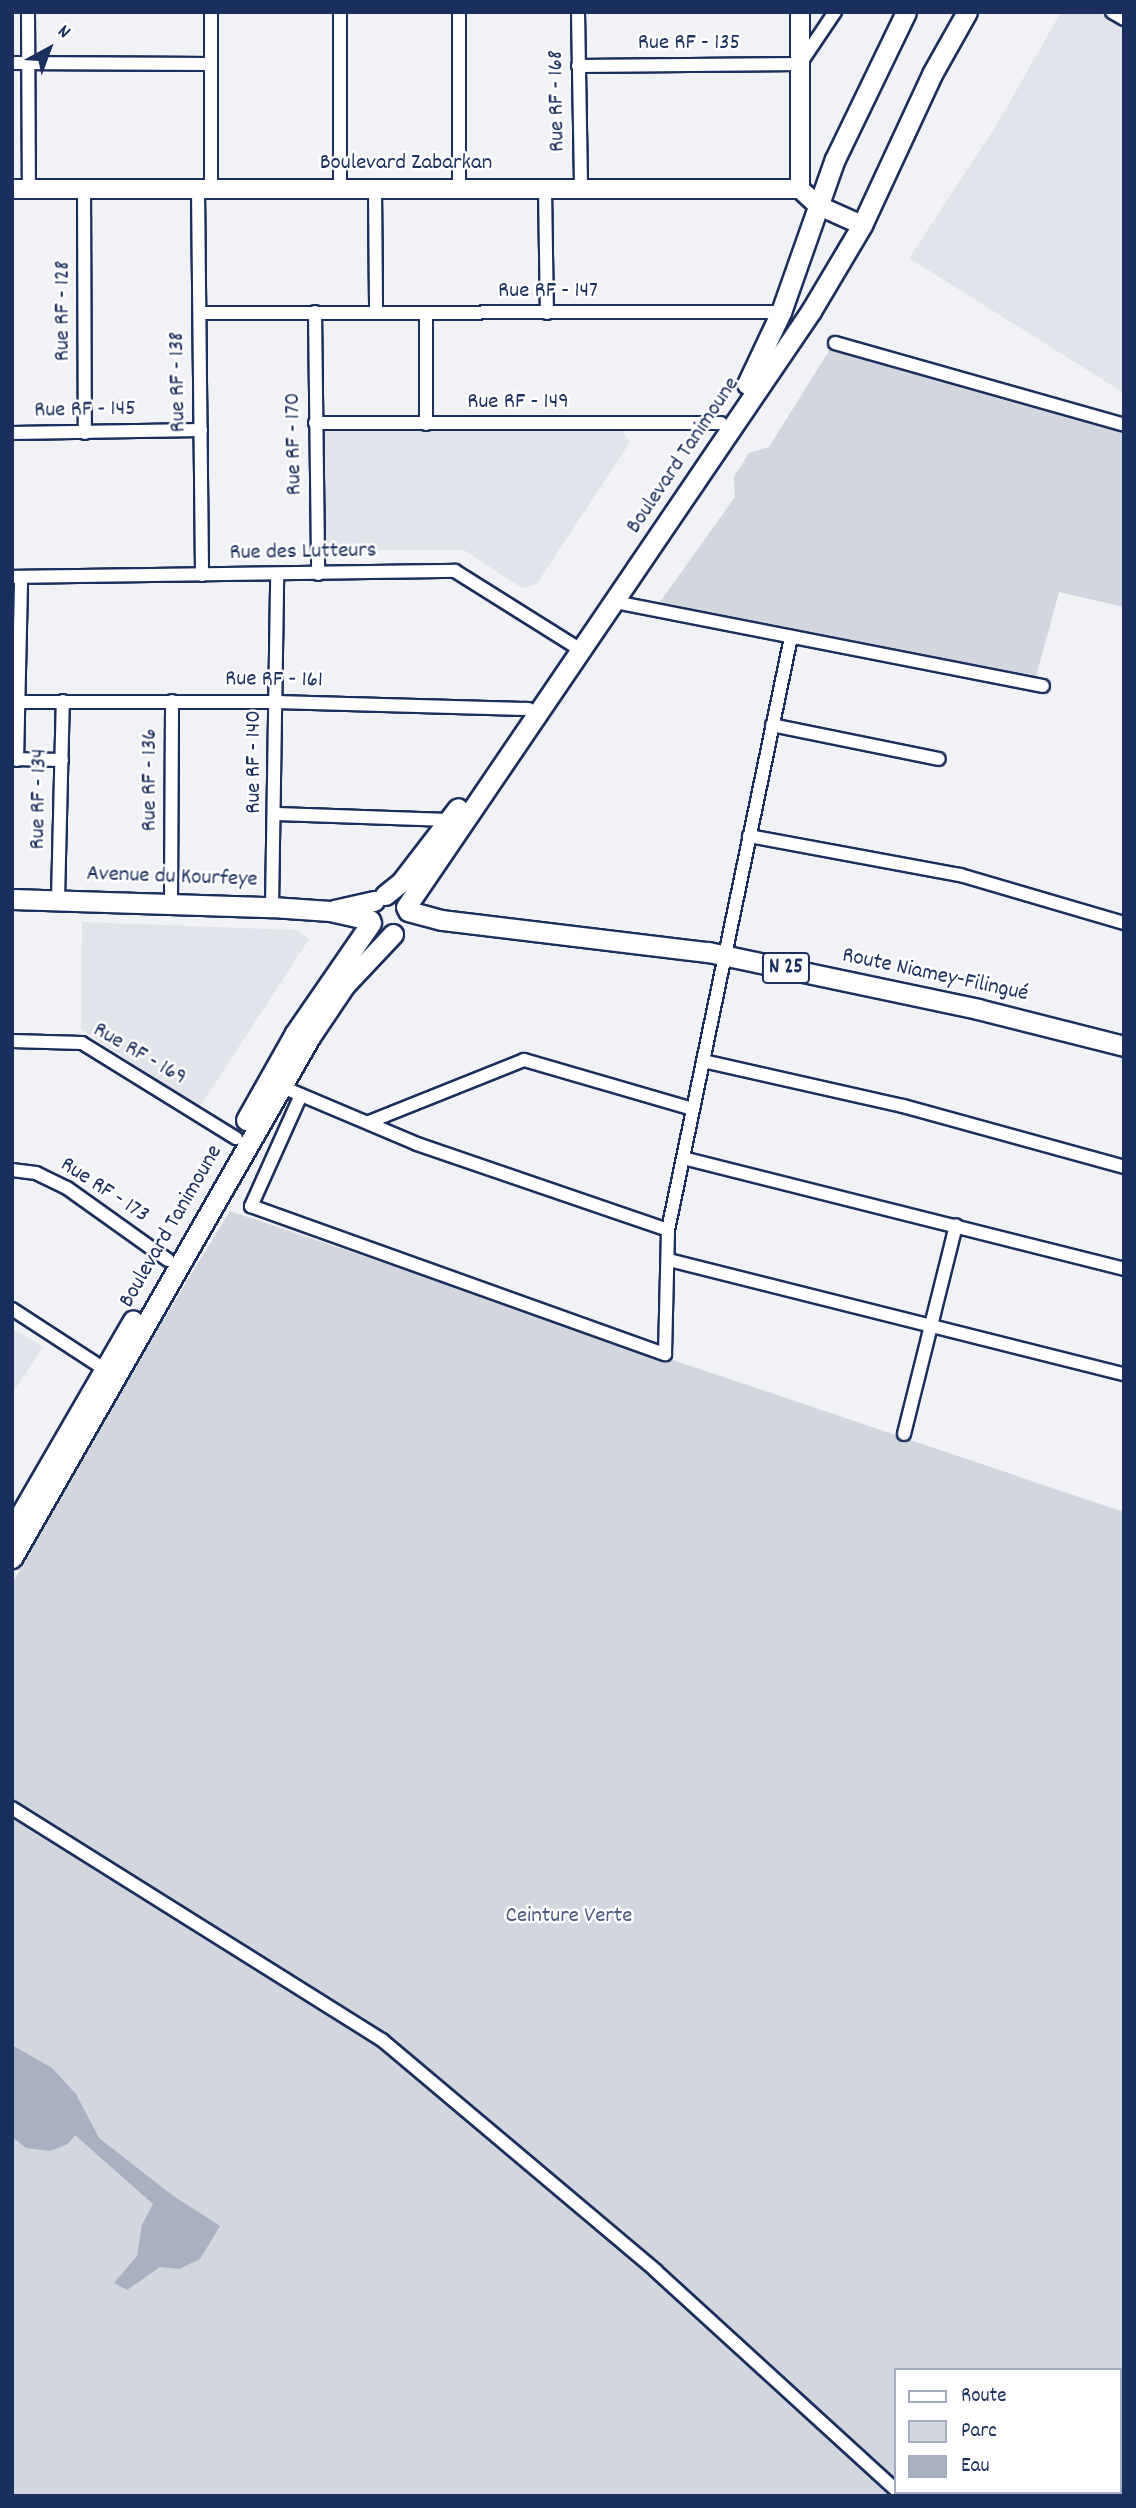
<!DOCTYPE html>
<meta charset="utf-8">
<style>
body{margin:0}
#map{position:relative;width:1136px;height:2508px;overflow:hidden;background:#f1f2f5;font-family:Dekko,sans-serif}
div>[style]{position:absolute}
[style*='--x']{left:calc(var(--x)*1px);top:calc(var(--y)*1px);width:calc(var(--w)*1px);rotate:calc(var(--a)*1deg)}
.built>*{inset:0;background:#e1e4ea}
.green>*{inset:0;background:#d2d6df}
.water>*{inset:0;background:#a8b0c2}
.roads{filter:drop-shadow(2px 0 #1b2f5e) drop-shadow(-2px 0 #1b2f5e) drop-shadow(0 2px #1b2f5e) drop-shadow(0 -2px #1b2f5e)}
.street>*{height:12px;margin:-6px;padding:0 6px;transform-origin:6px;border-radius:6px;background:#fff}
.secondary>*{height:18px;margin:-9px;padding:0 9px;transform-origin:9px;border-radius:9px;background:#fff}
.primary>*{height:19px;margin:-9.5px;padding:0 9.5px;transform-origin:9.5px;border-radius:9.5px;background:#fff}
span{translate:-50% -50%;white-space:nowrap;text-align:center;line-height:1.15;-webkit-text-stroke:5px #fff;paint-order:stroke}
.shield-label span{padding:2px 5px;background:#fff;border:2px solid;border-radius:5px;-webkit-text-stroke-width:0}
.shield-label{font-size:21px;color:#1b2f5e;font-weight:700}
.street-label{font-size:23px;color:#1b2f5e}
.park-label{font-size:23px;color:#49597e}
.frame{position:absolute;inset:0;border:14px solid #1b2f5e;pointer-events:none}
.legend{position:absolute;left:894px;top:2368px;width:228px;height:126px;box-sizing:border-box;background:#fff;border:2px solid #a4acbf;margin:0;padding:9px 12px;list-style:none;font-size:21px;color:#1b2f5e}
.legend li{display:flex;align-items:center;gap:14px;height:35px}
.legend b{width:35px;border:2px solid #a4acbf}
.north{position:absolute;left:14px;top:14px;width:70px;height:70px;-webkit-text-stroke:5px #fff;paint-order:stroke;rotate:41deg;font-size:19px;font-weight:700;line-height:28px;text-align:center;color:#1b2f5e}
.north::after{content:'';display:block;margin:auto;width:24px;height:32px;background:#1b2f5e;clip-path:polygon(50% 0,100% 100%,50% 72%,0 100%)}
</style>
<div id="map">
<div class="built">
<div style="clip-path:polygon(1061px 12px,1099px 12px,1124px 28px,1124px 393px,909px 258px,996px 126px)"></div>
<div style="clip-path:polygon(320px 427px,621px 428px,630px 442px,536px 585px,522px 588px,464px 550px,322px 550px)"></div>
<div style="clip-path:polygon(82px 922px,296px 930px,309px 939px,199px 1108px,81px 1029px)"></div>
<div style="clip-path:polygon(12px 1328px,43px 1347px,12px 1394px)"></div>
</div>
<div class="green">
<div style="clip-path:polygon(832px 346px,1124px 431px,1124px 607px,1059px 592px,1036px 677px,657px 606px,735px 497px,734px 477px,749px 453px,769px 447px)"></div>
<div style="clip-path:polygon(evenodd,230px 1211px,1124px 1512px,1124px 2496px,12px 2496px,12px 1584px,124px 1384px,230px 1211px,896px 2370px,1120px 2370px,1120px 2492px,896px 2492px,896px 2370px)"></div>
</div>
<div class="water">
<div style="clip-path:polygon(12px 2045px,52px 2068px,76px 2094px,99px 2138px,172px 2195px,220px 2226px,200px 2259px,179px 2269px,160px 2267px,127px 2290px,114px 2283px,137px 2256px,142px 2225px,153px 2204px,75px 2135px,68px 2144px,50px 2151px,26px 2148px,12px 2137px)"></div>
</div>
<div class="roads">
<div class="street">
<div style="--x:28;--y:12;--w:177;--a:89.7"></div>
<div style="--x:578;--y:12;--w:177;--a:89"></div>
<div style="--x:1112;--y:12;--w:14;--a:30"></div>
<div style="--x:12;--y:63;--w:199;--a:0.3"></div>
<div style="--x:578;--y:66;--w:222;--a:-0.5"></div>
<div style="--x:800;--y:64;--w:63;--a:-56.1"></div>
<div style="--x:84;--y:189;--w:244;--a:89.8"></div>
<div style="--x:198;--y:189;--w:386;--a:89.4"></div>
<div style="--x:211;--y:189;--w:177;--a:-90"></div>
<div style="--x:340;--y:189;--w:177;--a:-90"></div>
<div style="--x:375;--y:189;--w:124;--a:89.5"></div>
<div style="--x:459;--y:189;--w:177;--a:-90"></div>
<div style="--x:545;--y:189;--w:124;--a:89.1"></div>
<div style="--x:315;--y:312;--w:262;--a:89.3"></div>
<div style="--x:200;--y:313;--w:581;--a:-0.1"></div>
<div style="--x:426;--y:313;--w:111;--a:90"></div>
<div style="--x:835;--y:343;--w:300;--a:15.8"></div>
<div style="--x:315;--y:423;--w:406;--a:0"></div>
<div style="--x:12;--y:433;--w:189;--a:-0.9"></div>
<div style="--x:12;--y:577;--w:443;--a:-0.8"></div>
<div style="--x:455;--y:571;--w:139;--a:32.1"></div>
<div style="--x:615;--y:602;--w:436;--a:11.1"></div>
<div style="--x:18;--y:702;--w:258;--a:0"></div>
<div style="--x:276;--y:702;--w:253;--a:1.6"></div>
<div style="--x:772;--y:725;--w:170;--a:11.5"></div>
<div style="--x:12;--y:759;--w:50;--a:1.1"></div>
<div style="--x:17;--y:760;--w:183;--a:-88.7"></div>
<div style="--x:276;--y:814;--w:174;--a:2"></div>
<div style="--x:749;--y:836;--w:215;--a:10.5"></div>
<div style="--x:960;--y:875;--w:171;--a:16.3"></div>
<div style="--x:58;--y:899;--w:198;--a:-88.6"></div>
<div style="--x:171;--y:901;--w:200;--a:-89.7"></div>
<div style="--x:272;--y:907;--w:332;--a:-89.1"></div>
<div style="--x:12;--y:1041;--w:70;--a:1.6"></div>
<div style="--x:82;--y:1043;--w:181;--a:31.7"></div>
<div style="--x:703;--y:1061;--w:205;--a:12.7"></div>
<div style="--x:903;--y:1106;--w:229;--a:15.4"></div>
<div style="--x:280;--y:1086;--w:149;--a:22.9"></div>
<div style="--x:417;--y:1144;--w:265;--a:18.9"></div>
<div style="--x:301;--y:1095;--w:122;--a:114.2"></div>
<div style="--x:251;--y:1206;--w:440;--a:19.7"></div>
<div style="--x:665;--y:1354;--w:124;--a:-88.6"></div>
<div style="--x:668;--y:1230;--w:606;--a:-78.28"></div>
<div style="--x:369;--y:1122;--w:167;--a:-21.8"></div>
<div style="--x:524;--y:1060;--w:176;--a:16.2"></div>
<div style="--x:683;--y:1158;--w:455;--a:14.1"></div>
<div style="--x:12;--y:1170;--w:24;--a:7"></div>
<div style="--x:36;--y:1173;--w:34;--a:26"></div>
<div style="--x:67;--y:1188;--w:124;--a:35.5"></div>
<div style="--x:669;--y:1260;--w:469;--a:14.1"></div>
<div style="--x:12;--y:1309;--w:110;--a:33.1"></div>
<div style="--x:904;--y:1434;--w:215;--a:-76"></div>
<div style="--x:12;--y:1808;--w:437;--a:32.1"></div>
<div style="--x:382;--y:2040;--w:358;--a:40.1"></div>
<div style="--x:656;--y:2271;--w:325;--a:42.4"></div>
</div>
<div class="secondary">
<div style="--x:800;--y:12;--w:177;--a:90"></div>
<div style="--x:800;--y:189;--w:23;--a:43"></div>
<div style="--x:817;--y:205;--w:49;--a:24"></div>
<div style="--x:12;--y:189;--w:788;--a:0"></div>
</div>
<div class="primary">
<div style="--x:747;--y:384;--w:80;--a:-64.7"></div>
<div style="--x:781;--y:312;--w:162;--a:-70.6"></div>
<div style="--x:835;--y:159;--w:163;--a:-64.2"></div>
<div style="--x:385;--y:895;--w:21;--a:-39"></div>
<div style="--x:401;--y:882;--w:93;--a:-52.4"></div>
<div style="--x:12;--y:899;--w:260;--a:1.8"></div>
<div style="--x:272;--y:907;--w:58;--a:3.9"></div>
<div style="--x:330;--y:911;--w:41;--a:12.7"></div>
<div style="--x:406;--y:907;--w:721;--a:-55.8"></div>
<div style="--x:811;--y:311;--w:100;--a:-59.3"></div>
<div style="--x:862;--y:225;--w:166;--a:-65.1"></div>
<div style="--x:932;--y:74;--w:71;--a:-60.6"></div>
<div style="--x:334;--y:910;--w:41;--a:-12.7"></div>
<div style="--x:408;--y:911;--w:35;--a:15"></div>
<div style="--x:442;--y:920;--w:268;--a:6.9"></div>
<div style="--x:708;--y:952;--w:276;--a:11.9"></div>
<div style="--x:978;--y:1009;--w:151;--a:14.2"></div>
<div style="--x:246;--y:1120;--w:100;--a:-60.6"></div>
<div style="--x:295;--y:1033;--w:134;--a:-55.4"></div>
<div style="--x:12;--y:1529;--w:241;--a:-59.9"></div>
<div style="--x:12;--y:1558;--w:600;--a:-60.23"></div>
<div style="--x:310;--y:1037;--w:63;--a:-56.1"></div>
<div style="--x:345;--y:985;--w:70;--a:-46.7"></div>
</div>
</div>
<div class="shield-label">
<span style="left:786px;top:968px">N 25</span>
</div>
<div class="street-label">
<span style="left:689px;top:44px">Rue RF - 135</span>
<span style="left:558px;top:101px;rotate:-91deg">Rue RF - 168</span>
<span style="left:406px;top:164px">Boulevard Zabarkan</span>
<span style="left:548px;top:292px">Rue RF - 147</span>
<span style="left:64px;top:311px;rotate:-90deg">Rue RF - 128</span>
<span style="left:179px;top:382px;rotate:-91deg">Rue RF - 138</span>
<span style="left:518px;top:403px">Rue RF - 149</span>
<span style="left:85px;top:411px;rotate:-1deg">Rue RF - 145</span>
<span style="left:295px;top:444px;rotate:-91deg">Rue RF - 170</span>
<span style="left:684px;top:456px;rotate:-56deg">Boulevard Tanimoune</span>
<span style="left:303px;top:553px;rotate:-1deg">Rue des Lutteurs</span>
<span style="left:274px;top:681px;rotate:1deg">Rue RF - 161</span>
<span style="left:255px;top:762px;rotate:-90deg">Rue RF - 140</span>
<span style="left:151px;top:780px;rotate:-90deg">Rue RF - 136</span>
<span style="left:40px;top:799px;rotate:-89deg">Rue RF - 134</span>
<span style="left:172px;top:878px;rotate:2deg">Avenue du Kourfeye</span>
<span style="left:935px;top:976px;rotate:12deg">Route Niamey-Filingué</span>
<span style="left:139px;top:1055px;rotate:30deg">Rue RF - 169</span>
<span style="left:104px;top:1191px;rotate:33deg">Rue RF - 173</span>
<span style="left:172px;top:1227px;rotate:-60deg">Boulevard Tanimoune</span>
</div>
<div class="park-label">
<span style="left:569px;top:1917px">Ceinture Verte</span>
</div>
<div class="frame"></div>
<ul class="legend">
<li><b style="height:9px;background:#fff"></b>Route</li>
<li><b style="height:19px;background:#d2d6df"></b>Parc</li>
<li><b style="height:19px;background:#a8b0c2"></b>Eau</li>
</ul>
<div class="north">N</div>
</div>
